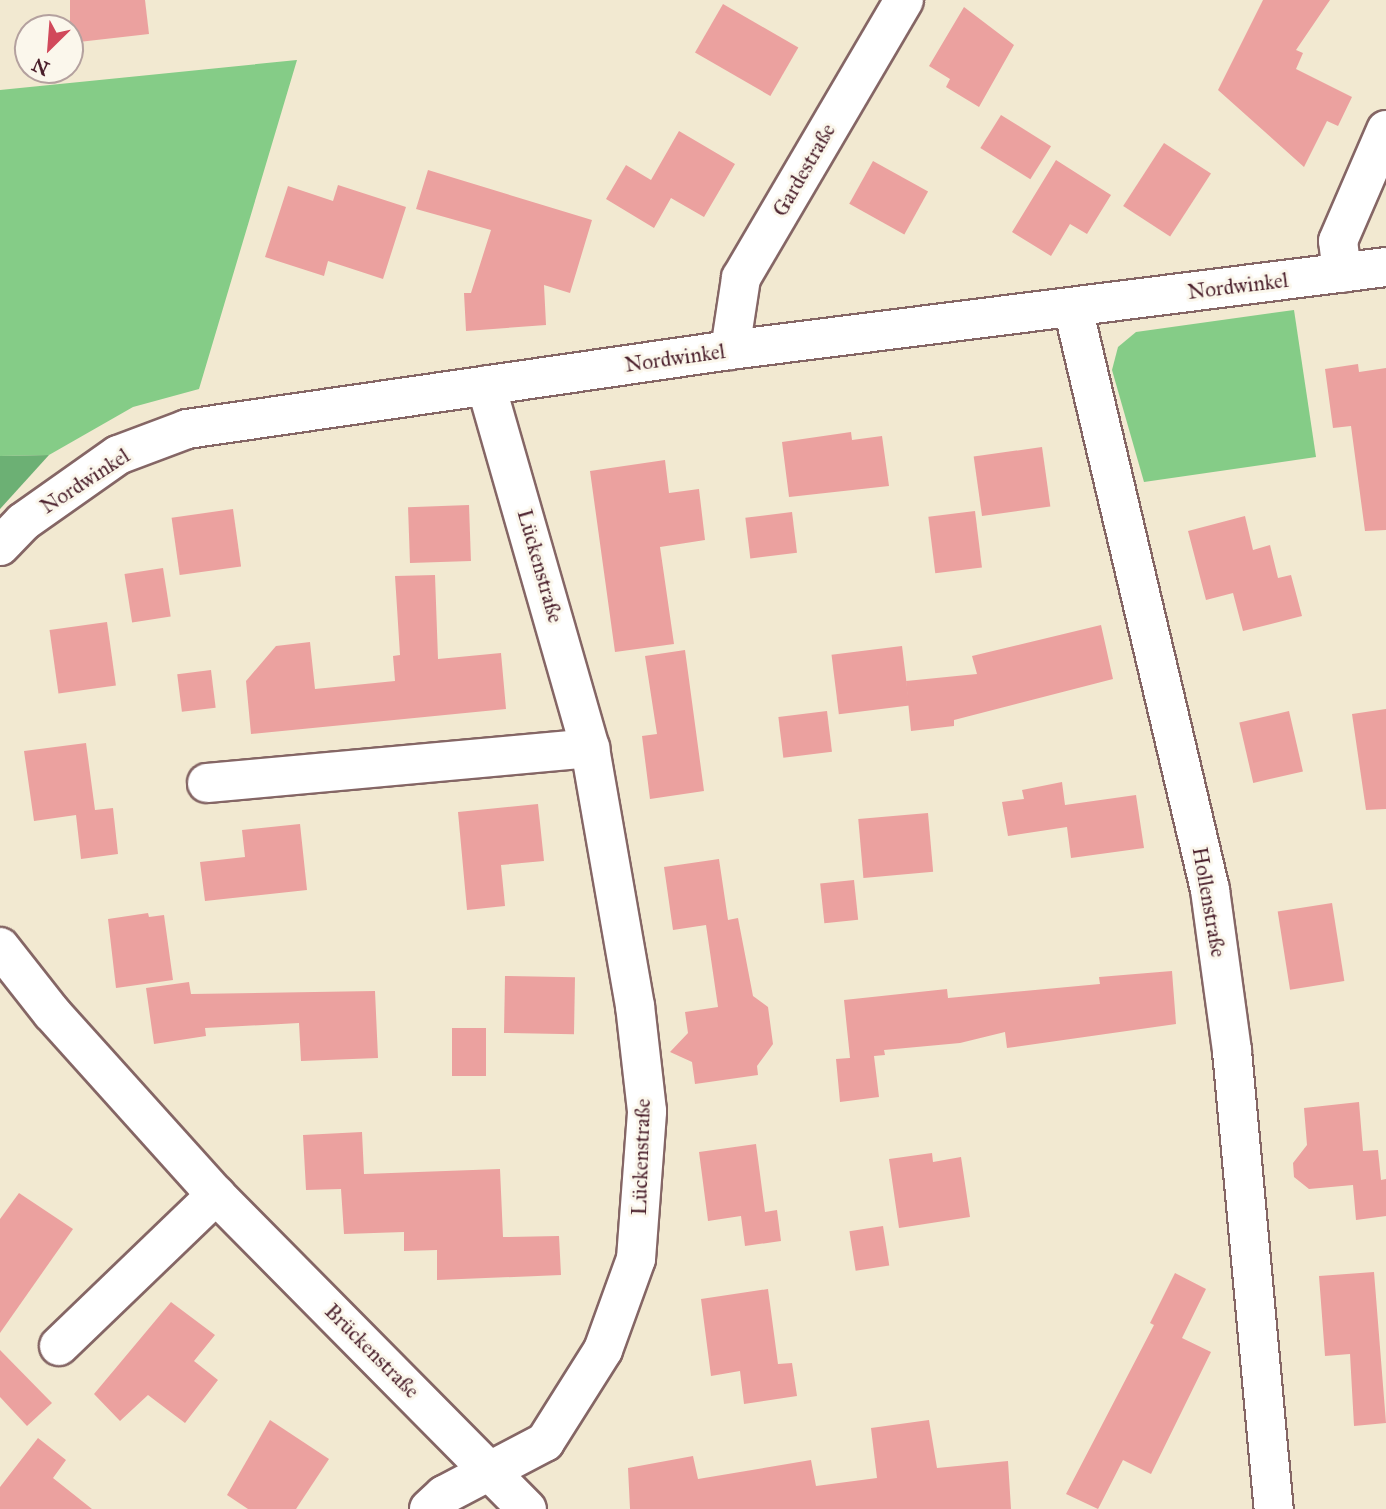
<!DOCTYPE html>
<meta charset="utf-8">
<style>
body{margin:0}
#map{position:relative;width:1386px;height:1509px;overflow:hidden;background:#f2e9d1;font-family:"IM FELL Great Primer",serif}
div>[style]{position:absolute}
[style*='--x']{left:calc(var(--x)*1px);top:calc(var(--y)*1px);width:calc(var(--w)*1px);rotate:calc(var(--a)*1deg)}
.green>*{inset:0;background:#85cc87}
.forest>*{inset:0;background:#6cb074}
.building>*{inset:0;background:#eba19f;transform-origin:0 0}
.roads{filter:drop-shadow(2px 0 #856665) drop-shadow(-2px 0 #856665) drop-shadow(0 2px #856665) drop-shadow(0 -2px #856665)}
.street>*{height:38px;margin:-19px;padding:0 19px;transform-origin:19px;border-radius:19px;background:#fff}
span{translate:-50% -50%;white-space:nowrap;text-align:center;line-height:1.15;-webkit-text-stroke:6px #fbf7ec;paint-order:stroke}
.street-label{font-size:21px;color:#4a1f2b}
.north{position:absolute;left:14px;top:14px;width:70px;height:70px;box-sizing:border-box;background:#fbf7ec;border:2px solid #b4a19f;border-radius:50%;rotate:205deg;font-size:19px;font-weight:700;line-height:28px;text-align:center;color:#4a1f2b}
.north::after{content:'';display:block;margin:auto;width:24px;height:32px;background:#d1495b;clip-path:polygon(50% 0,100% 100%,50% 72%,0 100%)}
</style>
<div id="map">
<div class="green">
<div style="clip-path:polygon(297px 60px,199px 389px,133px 407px,49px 455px,0 456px,0 90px)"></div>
<div style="clip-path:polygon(1294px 310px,1316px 457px,1144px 482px,1112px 370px,1118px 347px,1136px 332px)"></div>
</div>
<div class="forest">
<div style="clip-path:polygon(49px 455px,0 509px,0 456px)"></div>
</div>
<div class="building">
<div style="clip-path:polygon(70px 0,145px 0,149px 34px,70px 43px)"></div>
<div style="clip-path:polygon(1263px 0,1330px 0,1296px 50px,1303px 53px,1296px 69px,1352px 97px,1338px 126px,1327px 121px,1304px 167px,1218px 90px)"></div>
<div style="left:723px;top:4px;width:87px;height:56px;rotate:30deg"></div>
<div style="clip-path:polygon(964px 7px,1014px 45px,979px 107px,946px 87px,950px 79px,929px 66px)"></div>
<div style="left:1001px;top:115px;width:59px;height:39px;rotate:32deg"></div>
<div style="clip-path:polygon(679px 131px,735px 164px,704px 217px,671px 198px,654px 228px,606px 199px,626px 165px,651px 180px)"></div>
<div style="left:1164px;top:143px;width:56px;height:75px;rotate:33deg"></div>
<div style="clip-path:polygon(1056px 160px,1111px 195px,1087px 234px,1070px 224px,1051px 256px,1012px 232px)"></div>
<div style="left:873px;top:161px;width:63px;height:49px;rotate:29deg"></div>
<div style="clip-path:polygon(428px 170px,592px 220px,570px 293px,544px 285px,546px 325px,466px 331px,464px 293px,471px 293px,491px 230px,416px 209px)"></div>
<div style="clip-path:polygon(338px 185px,406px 207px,383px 279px,328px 261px,324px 276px,265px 257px,288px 186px,333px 201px)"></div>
<div style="clip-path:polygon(1358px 364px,1359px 372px,1386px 368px,1386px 530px,1365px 531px,1351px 426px,1333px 428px,1325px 369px)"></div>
<div style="clip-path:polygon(851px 432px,852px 440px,882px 436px,889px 486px,789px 497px,782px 442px)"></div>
<div style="left:1042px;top:447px;width:60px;height:69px;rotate:82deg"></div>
<div style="clip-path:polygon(665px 460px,669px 493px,699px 489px,705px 540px,660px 547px,674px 644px,615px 652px,590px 471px)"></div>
<div style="left:469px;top:505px;width:56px;height:61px;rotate:88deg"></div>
<div style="left:233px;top:509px;width:58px;height:62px;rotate:82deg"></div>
<div style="left:975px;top:511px;width:57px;height:47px;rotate:83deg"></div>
<div style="left:792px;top:512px;width:41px;height:47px;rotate:83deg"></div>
<div style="clip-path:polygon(1245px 516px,1253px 550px,1270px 545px,1278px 578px,1291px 575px,1302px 616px,1243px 631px,1233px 593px,1206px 600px,1188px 531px)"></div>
<div style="left:163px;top:568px;width:49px;height:39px;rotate:81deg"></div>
<div style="clip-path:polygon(435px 575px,438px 659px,501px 653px,506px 709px,251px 734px,246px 681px,276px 646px,310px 642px,315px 689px,395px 681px,393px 656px,400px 655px,395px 576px)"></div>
<div style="left:107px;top:622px;width:64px;height:58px;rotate:82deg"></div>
<div style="clip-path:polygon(1101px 625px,1113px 679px,954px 720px,954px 726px,911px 731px,906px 681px,977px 674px,972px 656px)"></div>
<div style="left:902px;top:646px;width:60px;height:71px;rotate:83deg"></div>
<div style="clip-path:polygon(685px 650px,704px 791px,650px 799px,642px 736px,657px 734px,645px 656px)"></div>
<div style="left:211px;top:670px;width:38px;height:34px;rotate:83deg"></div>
<div style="clip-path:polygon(1386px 709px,1386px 809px,1366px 810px,1352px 714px)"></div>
<div style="left:827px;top:711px;width:41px;height:49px;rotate:83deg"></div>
<div style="left:1289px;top:711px;width:62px;height:51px;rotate:77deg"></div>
<div style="clip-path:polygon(86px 743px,95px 810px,113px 808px,118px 854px,81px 859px,76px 815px,34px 821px,24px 751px)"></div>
<div style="clip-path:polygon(1062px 782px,1065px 805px,1136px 795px,1144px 848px,1071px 858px,1067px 827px,1008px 836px,1002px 802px,1024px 799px,1022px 790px)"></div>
<div style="clip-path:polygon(538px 804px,544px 861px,501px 865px,505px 906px,467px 910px,458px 812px)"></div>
<div style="left:928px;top:813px;width:59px;height:70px;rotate:85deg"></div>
<div style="clip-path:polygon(300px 824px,307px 890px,205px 901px,200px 862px,245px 857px,242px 830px)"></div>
<div style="clip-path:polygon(719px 859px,728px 920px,738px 918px,753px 996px,768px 1007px,773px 1044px,757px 1066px,758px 1075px,695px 1084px,692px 1062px,670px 1052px,688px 1033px,685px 1012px,718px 1007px,706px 925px,673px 930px,664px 867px)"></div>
<div style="left:854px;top:880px;width:40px;height:34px;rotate:84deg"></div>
<div style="left:1332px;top:903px;width:79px;height:55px;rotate:81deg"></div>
<div style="clip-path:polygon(148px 913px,149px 917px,164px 915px,173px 980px,116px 988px,108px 919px)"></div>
<div style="clip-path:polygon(1172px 971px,1176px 1024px,1007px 1048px,1005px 1032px,960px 1043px,884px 1050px,885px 1055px,874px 1056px,879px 1097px,840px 1102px,836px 1059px,863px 1057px,850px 1058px,844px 1000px,947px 989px,948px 998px,1035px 990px,1100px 984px,1099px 977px)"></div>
<div style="left:505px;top:976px;width:70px;height:57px;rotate:1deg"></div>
<div style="clip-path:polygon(189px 982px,191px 994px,375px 991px,378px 1058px,301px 1061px,299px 1023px,205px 1028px,206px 1036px,154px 1044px,146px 988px)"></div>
<div style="left:452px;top:1028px;width:34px;height:48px"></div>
<div style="clip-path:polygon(1359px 1102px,1363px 1151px,1378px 1150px,1381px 1180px,1386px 1179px,1386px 1216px,1356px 1220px,1353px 1185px,1309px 1189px,1294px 1177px,1293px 1163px,1307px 1145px,1304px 1108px)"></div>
<div style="clip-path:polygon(362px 1132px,364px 1174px,500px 1169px,503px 1237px,559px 1236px,561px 1275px,437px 1280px,437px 1250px,404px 1251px,404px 1232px,344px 1234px,341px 1189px,306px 1190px,303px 1135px)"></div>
<div style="clip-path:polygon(756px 1144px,765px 1212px,777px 1210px,781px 1241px,745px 1246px,741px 1216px,708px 1221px,699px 1152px)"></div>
<div style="clip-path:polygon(932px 1153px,933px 1162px,961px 1157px,970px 1217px,899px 1228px,889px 1159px)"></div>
<div style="clip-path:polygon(19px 1193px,73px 1229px,0 1333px,0 1219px)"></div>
<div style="left:883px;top:1226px;width:40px;height:34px;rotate:81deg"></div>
<div style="clip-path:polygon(1374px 1272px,1386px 1423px,1354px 1426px,1350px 1354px,1325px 1356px,1319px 1276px)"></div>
<div style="clip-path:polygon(1175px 1273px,1206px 1289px,1182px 1338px,1211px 1352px,1151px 1474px,1123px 1460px,1098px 1509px,1066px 1494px,1154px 1325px,1150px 1323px)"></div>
<div style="clip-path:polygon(768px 1289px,778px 1364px,792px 1363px,797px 1396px,744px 1404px,740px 1371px,711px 1376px,701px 1299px)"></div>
<div style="clip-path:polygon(171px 1302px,215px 1335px,194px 1361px,218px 1380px,185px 1423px,148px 1395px,120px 1421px,94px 1394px)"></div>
<div style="clip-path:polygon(0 1350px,52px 1403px,27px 1426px,0 1397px)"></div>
<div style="clip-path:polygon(270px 1420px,329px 1459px,296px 1509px,248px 1509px,227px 1495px)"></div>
<div style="clip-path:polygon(929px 1420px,937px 1468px,1008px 1461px,1011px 1509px,630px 1509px,628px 1468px,693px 1456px,698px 1479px,811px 1460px,816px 1486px,877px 1478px,871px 1428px)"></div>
<div style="clip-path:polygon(38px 1438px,66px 1460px,53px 1478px,92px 1509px,0 1509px,0 1487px)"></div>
</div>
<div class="roads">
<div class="street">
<div style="--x:1342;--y:273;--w:32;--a:-97"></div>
<div style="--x:1338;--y:241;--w:121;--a:-66.6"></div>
<div style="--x:1073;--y:308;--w:598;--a:76.75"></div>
<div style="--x:1210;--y:890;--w:162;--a:82.2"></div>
<div style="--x:1232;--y:1051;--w:460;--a:84.8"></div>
<div style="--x:730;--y:350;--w:73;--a:-81.3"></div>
<div style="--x:741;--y:278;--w:322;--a:-59.6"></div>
<div style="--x:0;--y:546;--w:33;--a:-46"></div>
<div style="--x:23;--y:522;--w:116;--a:-35.2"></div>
<div style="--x:118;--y:455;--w:74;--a:-20.6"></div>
<div style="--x:187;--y:429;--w:549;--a:-8.28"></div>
<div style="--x:730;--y:350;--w:661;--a:-7.21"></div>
<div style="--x:207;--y:783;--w:385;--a:-5.2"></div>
<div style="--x:0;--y:947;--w:84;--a:51.8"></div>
<div style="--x:52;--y:1013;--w:245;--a:48"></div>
<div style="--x:216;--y:1195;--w:442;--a:45.3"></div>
<div style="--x:59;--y:1346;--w:218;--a:-43.9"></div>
<div style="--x:429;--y:1509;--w:21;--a:-43"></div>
<div style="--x:444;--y:1495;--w:114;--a:-27.7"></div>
<div style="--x:545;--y:1442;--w:109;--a:-57.8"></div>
<div style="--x:603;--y:1350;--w:97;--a:-70.1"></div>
<div style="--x:636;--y:1259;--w:148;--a:-85.7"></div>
<div style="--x:647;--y:1111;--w:106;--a:-96.5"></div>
<div style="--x:635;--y:1006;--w:262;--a:-99.9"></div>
<div style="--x:590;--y:748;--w:377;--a:-106"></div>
</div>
</div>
<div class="street-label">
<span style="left:804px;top:170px;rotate:-60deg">Gardestraße</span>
<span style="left:1238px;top:286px;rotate:-7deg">Nordwinkel</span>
<span style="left:675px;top:358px;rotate:-8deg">Nordwinkel</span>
<span style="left:85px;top:481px;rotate:-33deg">Nordwinkel</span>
<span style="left:540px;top:566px;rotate:74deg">Lückenstraße</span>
<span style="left:1209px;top:902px;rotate:80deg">Hollenstraße</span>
<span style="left:641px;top:1157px;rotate:-88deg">Lückenstraße</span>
<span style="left:372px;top:1351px;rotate:45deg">Brückenstraße</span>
</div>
<div class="north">N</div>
</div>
